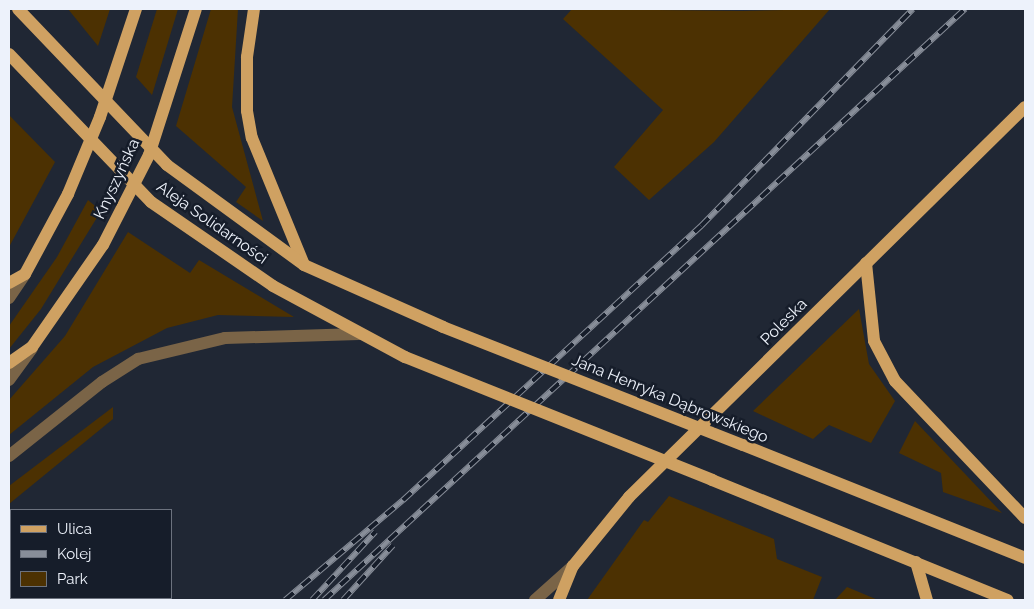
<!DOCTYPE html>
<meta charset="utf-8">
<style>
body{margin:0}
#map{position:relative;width:1034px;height:609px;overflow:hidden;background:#202734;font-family:Raleway,sans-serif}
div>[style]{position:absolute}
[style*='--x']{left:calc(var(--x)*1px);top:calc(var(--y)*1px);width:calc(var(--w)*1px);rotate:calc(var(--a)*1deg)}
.green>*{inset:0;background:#4c3102}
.minor>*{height:12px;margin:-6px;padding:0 6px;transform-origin:6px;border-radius:6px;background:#7a6447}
.major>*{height:12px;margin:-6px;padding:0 6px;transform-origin:6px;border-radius:6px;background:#cfa162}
.rail>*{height:5.5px;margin-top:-2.75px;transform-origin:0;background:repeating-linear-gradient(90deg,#161d2a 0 11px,#888e99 0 22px);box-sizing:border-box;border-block:1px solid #888e99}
.major-bridge>*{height:12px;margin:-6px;padding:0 6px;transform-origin:6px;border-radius:6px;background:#cfa162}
span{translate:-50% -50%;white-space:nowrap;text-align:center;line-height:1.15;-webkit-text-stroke:5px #161d2a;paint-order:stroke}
.street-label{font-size:16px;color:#edf2fb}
.frame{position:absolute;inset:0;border:10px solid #edf2fb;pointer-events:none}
.legend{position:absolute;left:10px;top:509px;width:162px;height:90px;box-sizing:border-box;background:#161d2a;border:1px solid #6c727e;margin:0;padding:6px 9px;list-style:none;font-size:15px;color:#edf2fb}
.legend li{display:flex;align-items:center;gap:10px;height:25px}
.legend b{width:25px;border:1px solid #6c727e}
</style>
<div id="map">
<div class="green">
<div style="clip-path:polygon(68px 9px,110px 9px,98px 46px)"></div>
<div style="clip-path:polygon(157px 9px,178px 9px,152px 95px,136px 77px)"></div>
<div style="clip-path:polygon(211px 9px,238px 9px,232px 107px,263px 221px,236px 202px,246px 187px,176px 126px)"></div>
<div style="clip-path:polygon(572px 9px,742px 11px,830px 9px,714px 142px,649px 200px,614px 167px,663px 110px,563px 19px)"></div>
<div style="clip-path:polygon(9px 115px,55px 162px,9px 247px)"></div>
<div style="clip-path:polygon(88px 200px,101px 211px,41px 309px,9px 349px,9px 326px,57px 257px)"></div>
<div style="clip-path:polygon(128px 232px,190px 273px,199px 260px,294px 317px,218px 315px,167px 328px,93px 367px,9px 435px,9px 400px,65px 336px)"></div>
<div style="clip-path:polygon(859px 309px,869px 364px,895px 401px,871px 443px,829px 425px,813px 439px,753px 411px)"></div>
<div style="clip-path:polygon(113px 407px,113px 419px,9px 504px,9px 486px)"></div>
<div style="clip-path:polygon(915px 421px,1002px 513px,943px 492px,941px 473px,899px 453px)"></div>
<div style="clip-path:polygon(669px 496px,774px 539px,777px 559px,822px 577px,813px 600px,587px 600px,644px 520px,648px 522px)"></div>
<div style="clip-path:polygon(847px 587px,878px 600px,835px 600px)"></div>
</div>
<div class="minor">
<div style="--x:9;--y:298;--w:29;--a:-56"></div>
<div style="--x:9;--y:380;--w:39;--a:-54"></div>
<div style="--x:9;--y:456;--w:119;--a:-38.5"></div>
<div style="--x:102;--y:382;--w:43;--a:-32.6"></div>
<div style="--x:138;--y:359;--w:89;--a:-13.6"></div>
<div style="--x:225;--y:338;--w:134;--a:-1.7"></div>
<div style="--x:535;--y:600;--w:51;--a:-41.8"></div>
</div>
<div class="major">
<div style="--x:254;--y:9;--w:49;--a:98.3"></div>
<div style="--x:247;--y:57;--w:54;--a:90"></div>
<div style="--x:247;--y:111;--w:27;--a:80"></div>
<div style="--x:252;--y:138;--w:137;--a:67.7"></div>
<div style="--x:167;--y:165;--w:170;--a:36.1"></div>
<div style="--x:304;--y:265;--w:152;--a:24"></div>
<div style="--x:151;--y:202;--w:148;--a:34.5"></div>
<div style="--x:273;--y:286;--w:150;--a:28.3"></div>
<div style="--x:866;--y:263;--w:78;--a:84.1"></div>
<div style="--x:874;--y:341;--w:45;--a:62.3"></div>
<div style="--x:895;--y:381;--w:189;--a:46.5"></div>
<div style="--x:9;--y:283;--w:18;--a:-29"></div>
<div style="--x:25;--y:274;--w:91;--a:-61.7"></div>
<div style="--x:68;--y:194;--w:83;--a:-67.4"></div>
<div style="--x:100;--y:117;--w:114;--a:-71.6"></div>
<div style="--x:9;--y:363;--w:28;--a:-35"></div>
<div style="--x:32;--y:347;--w:124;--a:-55.2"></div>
<div style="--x:103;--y:245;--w:101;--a:-62.9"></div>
<div style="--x:149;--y:155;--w:153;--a:-72.2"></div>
<div style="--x:743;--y:445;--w:304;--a:21.8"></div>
<div style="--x:712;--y:480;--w:319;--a:22.1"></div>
<div style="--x:916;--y:562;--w:40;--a:74"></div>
<div style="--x:559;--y:600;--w:37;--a:-68"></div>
<div style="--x:573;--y:566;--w:89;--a:-50.9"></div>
<div style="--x:629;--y:497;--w:556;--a:-44.56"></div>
</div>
<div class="rail">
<div style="--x:285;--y:600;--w:155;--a:-40.3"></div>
<div style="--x:403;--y:500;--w:405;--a:-42.6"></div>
<div style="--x:701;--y:226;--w:303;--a:-45.7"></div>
<div style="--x:312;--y:600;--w:93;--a:-47.2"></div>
<div style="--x:324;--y:600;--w:872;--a:-42.68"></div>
<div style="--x:343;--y:600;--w:74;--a:-47.7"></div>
</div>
<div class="major-bridge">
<div style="--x:18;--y:9;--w:216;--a:46.3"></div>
<div style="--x:9;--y:54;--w:205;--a:46.2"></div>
<div style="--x:443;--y:327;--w:322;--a:21.5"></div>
<div style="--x:405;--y:357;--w:331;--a:21.8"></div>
</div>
<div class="street-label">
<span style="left:117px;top:179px;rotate:-65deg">Knyszyńska</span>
<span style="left:212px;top:223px;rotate:35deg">Aleja Solidarności</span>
<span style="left:784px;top:322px;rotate:-45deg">Poleska</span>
<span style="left:670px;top:399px;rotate:22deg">Jana Henryka Dąbrowskiego</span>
</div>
<div class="frame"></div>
<ul class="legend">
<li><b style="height:6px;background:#cfa162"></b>Ulica</li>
<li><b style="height:6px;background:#888e99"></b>Kolej</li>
<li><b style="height:14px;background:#4c3102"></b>Park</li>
</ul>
</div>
